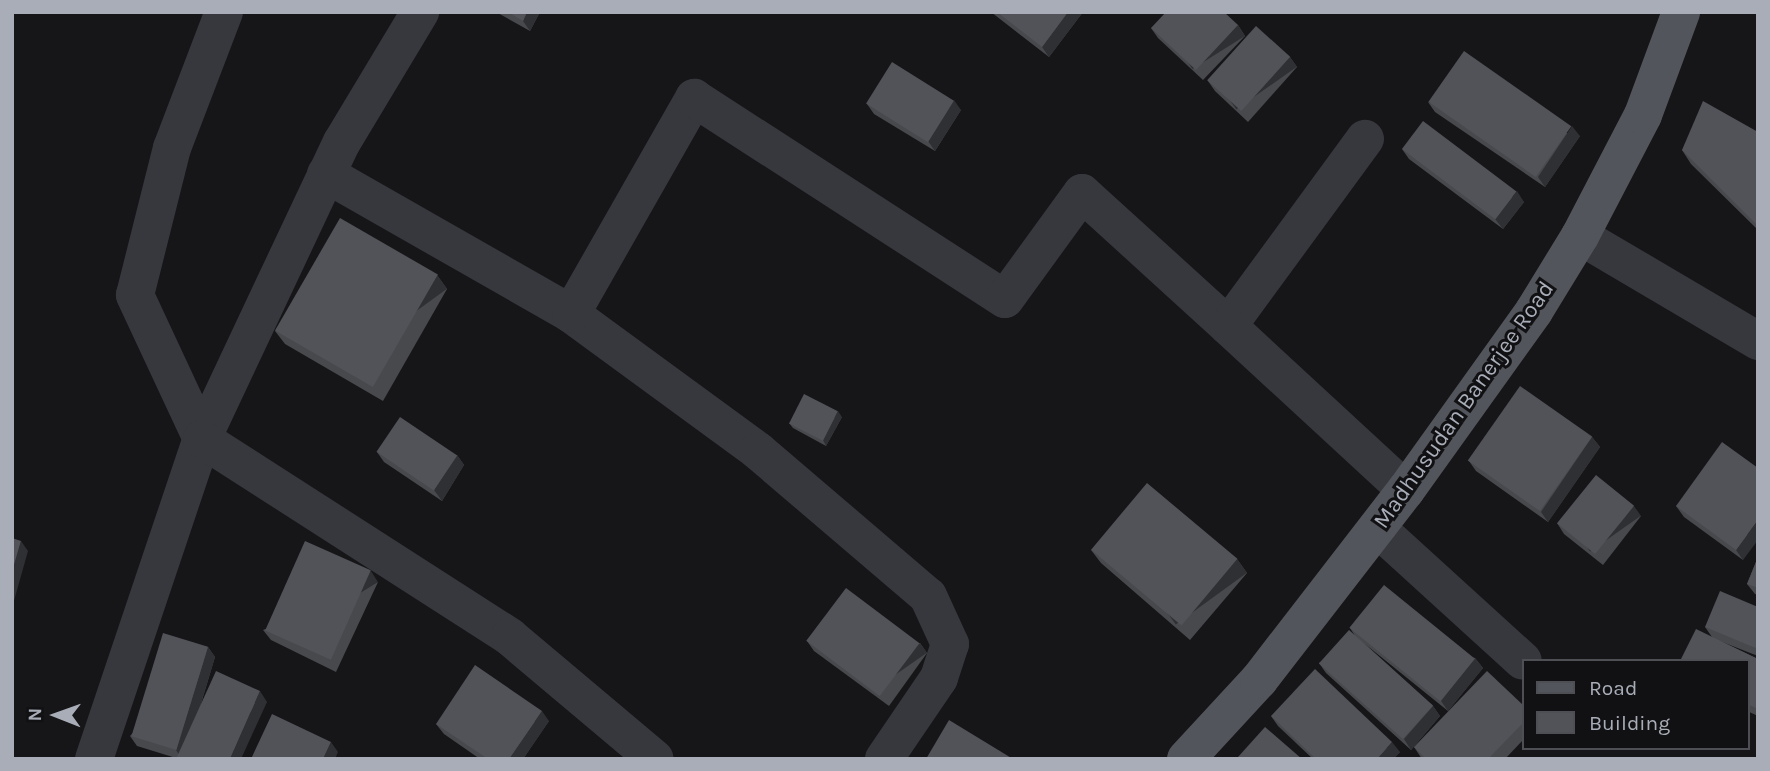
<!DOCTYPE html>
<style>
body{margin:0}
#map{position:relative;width:1770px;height:771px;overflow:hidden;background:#161618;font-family:Karla,sans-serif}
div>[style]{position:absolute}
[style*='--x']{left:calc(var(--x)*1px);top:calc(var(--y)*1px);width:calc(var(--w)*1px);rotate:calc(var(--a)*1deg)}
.minor>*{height:38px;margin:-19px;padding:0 19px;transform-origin:19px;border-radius:19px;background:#37383d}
.major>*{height:38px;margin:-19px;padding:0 19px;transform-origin:19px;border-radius:19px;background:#53555c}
.wall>*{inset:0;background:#47494d}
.shaded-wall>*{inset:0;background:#2f3033;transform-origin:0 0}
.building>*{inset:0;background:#525359;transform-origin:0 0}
span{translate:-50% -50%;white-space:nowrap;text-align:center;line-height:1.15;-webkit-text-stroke:6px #111113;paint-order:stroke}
.street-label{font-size:23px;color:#a8adb8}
.frame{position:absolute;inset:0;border:14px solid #a8adb8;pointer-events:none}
.legend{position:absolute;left:1522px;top:659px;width:228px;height:91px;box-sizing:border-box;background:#111113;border:2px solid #4d4f55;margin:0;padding:9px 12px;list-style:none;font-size:21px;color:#a8adb8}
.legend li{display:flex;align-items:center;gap:14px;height:35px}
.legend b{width:35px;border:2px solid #4d4f55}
.north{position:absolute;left:21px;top:680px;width:70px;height:70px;-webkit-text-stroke:5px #111113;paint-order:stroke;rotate:271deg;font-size:19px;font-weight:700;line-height:28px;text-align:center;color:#a8adb8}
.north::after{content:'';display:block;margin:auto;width:24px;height:32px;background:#a8adb8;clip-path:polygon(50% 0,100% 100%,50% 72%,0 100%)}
</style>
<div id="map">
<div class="minor">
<div style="--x:326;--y:174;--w:282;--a:29.7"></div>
<div style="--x:571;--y:314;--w:232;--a:36.2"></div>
<div style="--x:758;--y:451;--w:223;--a:40.5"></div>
<div style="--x:928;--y:596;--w:53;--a:65.4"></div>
<div style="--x:950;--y:644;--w:36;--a:108"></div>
<div style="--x:939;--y:678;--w:98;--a:124.2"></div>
<div style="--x:1580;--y:236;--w:207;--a:30.5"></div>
<div style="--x:571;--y:314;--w:249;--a:-60.3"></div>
<div style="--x:694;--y:98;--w:370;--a:32.9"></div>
<div style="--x:1005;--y:299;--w:131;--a:-54"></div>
<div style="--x:1082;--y:193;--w:197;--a:42.3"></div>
<div style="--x:1228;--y:326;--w:232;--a:-53.8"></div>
<div style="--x:1228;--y:326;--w:242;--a:42.7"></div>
<div style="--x:202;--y:439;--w:328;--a:-64.8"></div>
<div style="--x:342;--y:142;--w:152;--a:-59"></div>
<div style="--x:202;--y:439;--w:159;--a:-115"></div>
<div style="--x:135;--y:295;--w:152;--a:-75.9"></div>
<div style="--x:172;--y:148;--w:146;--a:-69.1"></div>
<div style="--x:1377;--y:528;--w:197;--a:42.3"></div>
<div style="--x:94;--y:759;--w:338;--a:-71.4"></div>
<div style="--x:202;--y:439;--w:366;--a:32.7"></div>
<div style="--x:510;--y:637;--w:189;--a:40.1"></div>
</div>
<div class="major">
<div style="--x:1186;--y:759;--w:108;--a:-47.3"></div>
<div style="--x:1259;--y:680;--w:240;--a:-52.3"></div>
<div style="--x:1406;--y:490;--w:220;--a:-54.4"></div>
<div style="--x:1534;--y:311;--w:88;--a:-58.5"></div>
<div style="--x:1580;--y:236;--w:136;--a:-62.5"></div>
<div style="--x:1643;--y:115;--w:110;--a:-69.7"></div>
</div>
<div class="wall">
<div style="clip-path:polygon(496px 12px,540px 12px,530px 31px)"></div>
<div style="clip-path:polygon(991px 12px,1083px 12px,1049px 57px)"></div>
<div style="clip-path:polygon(1238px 25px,1245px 36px,1203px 80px,1158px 38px,1151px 28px)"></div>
<div style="clip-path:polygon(1290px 57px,1297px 67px,1248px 122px,1215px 91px,1208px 81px)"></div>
<div style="clip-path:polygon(1428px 102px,1580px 136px,1545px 187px,1435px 112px)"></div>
<div style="clip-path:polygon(867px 104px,961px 110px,935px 151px,874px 114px)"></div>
<div style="clip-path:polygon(1758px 132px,1758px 230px,1691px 164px,1682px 150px)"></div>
<div style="clip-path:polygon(1402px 149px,1524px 202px,1503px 229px,1409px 159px)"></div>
<div style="clip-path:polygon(437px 275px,447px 289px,383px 401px,285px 344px,275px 331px)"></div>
<div style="clip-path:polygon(842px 417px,826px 446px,793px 428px,789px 423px)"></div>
<div style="clip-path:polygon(1592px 437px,1600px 447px,1548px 522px,1476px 471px,1469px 461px)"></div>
<div style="clip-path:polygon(377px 452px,457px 455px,464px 465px,442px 501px,384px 462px)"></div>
<div style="clip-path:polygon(1758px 468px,1743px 560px,1684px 517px,1676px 506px)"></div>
<div style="clip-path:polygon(1641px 516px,1603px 565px,1564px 534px,1557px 523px)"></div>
<div style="clip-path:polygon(1091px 550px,1237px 559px,1247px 573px,1190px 640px,1101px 563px)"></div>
<div style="clip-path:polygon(1758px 557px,1758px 595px,1755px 594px,1747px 584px)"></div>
<div style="clip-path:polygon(378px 582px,336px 672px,271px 640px,263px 630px)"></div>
<div style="clip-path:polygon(1758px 607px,1758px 656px,1717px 640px,1758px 659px,1758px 716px,1747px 711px,1747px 661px,1712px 637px,1705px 627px)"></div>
<div style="clip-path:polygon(1350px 628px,1475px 658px,1483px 668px,1448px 711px,1365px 644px,1433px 706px,1440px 716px,1411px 750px,1326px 673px,1319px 663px,1355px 636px)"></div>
<div style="clip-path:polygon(807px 641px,920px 643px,927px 653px,889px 706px,814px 651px)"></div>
<div style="clip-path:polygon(208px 647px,215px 657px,200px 707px,267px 702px,176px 758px,137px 746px,130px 736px)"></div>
<div style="clip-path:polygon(1523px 705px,1523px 740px,1505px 759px,1422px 759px,1414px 747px)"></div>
<div style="clip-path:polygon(1271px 716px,1400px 752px,1393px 759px,1313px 759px,1278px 726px)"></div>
<div style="clip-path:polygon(549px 721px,523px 759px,480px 759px,444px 734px,436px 724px)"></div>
</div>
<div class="shaded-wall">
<div style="clip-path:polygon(527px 12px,540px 12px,530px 31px,523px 21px)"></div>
<div style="clip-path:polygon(1068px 12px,1083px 12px,1049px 57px,1042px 47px)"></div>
<div style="left:1238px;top:25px;width:13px;height:62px;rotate:58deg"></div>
<div style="left:1290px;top:57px;width:12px;height:74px;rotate:55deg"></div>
<div style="clip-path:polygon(954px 100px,961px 110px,935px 151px,928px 141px)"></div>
<div style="clip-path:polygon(1572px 126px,1580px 136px,1545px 187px,1538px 177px)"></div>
<div style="clip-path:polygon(1517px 191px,1524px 202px,1503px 229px,1495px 219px)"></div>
<div style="left:437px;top:275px;width:17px;height:129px;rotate:54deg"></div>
<div style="clip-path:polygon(838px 411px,842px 417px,826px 446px,823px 440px)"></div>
<div style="clip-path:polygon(1592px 437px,1600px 447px,1548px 522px,1541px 512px)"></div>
<div style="clip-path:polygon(457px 455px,464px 465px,442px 501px,434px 490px)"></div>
<div style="left:1634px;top:506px;width:12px;height:62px;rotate:55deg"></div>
<div style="clip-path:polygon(1758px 520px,1758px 540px,1743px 560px,1736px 550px)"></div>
<div style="clip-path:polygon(21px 541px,28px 551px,12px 608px,12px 572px)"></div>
<div style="left:1237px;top:559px;width:17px;height:88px;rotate:54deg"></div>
<div style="left:371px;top:571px;width:13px;height:99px;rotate:58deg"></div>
<div style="left:920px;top:643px;width:12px;height:65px;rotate:55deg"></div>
<div style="clip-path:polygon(208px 647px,215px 657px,184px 759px,182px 759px,176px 750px)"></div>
<div style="clip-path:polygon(1475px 658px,1483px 668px,1448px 711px,1441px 701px)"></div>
<div style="clip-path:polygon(260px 691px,267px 702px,241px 759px,230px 759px)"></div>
<div style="clip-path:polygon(1433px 706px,1440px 716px,1411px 750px,1404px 739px)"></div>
<div style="clip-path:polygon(542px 711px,549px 721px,523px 759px,509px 759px)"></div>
<div style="clip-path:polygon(331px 742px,338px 752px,335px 759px,323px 759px)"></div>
<div style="clip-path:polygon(1392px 742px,1400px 752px,1393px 759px,1377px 759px)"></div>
</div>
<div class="building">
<div style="clip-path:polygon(508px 12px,527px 12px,523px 21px)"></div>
<div style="clip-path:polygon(997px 12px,1068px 12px,1042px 47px)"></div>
<div style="clip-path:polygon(1166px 12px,1224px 12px,1238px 25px,1196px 70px,1151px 28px)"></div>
<div style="left:1256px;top:26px;width:46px;height:73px;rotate:42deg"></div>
<div style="left:1464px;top:51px;width:131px;height:62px;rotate:35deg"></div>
<div style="left:892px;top:62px;width:73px;height:49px;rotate:32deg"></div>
<div style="clip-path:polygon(1703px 101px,1758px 132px,1758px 226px,1682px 150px)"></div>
<div style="left:1423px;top:121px;width:117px;height:35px;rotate:37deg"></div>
<div style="left:340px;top:218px;width:113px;height:130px;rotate:30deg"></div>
<div style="left:1520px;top:386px;width:88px;height:91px;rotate:35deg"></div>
<div style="left:804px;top:394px;width:38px;height:33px;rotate:27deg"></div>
<div style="left:400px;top:417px;width:69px;height:42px;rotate:34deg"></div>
<div style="clip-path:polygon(1722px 442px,1758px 468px,1758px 520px,1736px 550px,1676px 506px)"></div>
<div style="left:1596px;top:475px;width:49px;height:62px;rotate:39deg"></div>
<div style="left:1147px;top:483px;width:118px;height:87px;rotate:40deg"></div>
<div style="clip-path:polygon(12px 538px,21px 541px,12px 572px)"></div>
<div style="left:305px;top:541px;width:72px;height:98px;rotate:24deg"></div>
<div style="clip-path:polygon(1758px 557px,1758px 588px,1747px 584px)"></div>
<div style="left:1384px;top:585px;width:117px;height:55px;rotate:39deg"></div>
<div style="left:846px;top:588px;width:92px;height:66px;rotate:37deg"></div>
<div style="clip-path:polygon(1720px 591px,1758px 607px,1758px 649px,1705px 627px)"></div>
<div style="clip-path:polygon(1696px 629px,1758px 659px,1758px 709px,1747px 704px,1747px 661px,1680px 661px)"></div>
<div style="left:1349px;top:630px;width:113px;height:45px;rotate:42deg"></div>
<div style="left:163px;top:633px;width:47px;height:108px;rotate:17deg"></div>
<div style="clip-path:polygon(475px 665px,542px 711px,509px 759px,488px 759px,436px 724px)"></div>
<div style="clip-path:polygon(1315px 669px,1392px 742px,1377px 759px,1316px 759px,1271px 716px)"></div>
<div style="clip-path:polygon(216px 671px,260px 691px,230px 759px,176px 759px)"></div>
<div style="clip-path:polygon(1487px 671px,1523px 705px,1523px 723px,1488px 759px,1426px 759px,1414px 747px)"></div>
<div style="clip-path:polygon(272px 714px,331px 742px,323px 759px,251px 759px)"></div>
<div style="clip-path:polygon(949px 720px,1013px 759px,926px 759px)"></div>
<div style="clip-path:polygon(1265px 727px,1302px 759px,1240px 759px,1238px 757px)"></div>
</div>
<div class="street-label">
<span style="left:1464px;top:405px;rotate:-55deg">Madhusudan Banerjee Road</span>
</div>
<div class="frame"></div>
<ul class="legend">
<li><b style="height:9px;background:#53555c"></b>Road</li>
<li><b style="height:19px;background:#525359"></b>Building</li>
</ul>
<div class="north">N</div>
</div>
